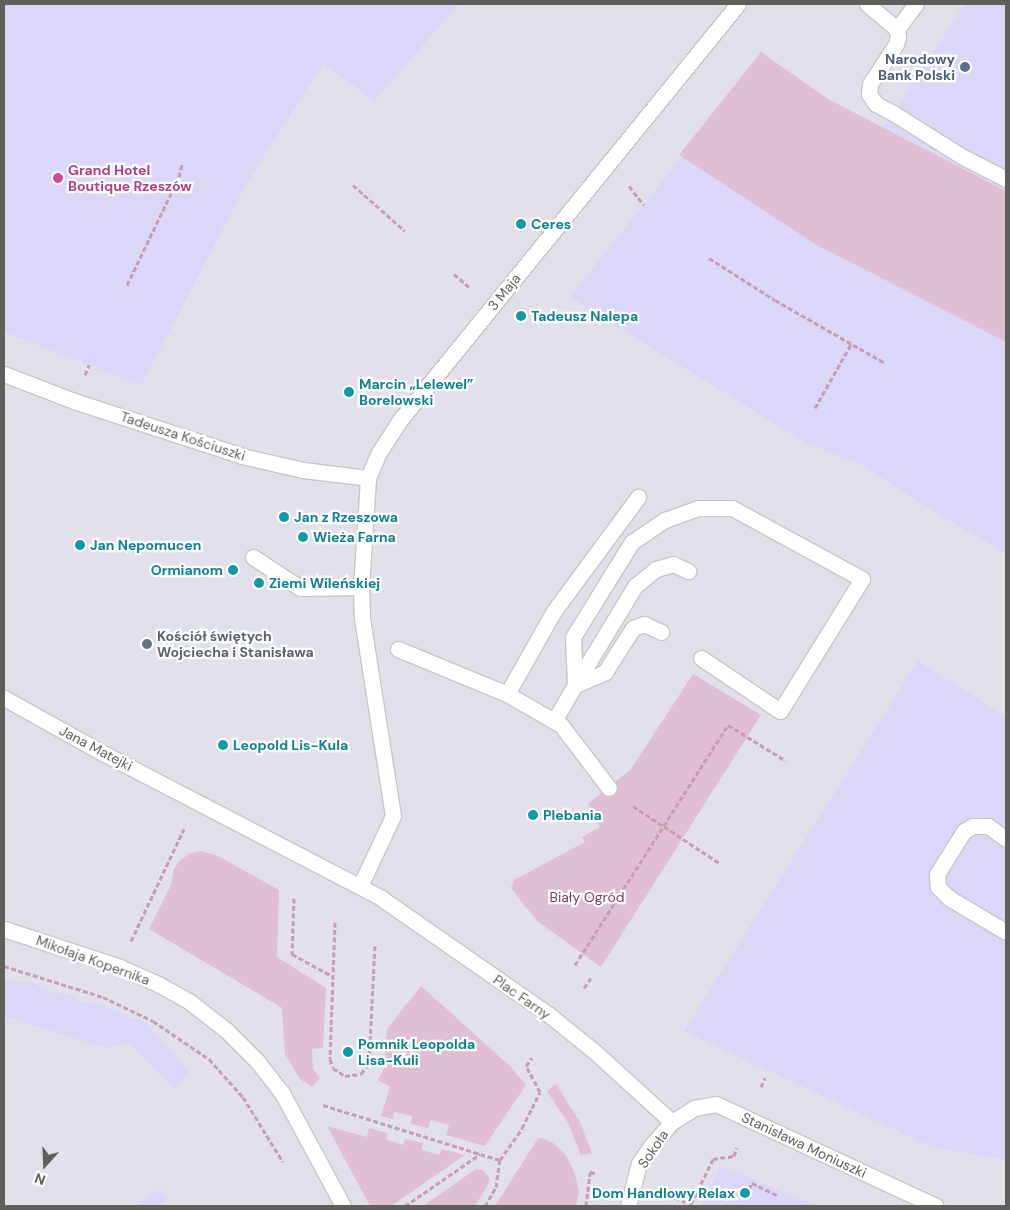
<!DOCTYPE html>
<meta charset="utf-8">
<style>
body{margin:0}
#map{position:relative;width:1010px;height:1210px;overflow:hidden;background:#e2e0ea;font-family:"DM Sans",sans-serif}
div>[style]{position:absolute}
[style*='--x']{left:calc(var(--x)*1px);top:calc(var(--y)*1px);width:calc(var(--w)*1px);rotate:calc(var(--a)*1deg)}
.commercial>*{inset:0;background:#dbd7f9}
.green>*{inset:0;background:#e0bfd4}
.path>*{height:3px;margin-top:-1.5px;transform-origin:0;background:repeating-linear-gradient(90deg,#c79eae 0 5px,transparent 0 7.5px)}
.roads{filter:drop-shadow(1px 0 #c8c8c2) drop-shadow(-1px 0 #c8c8c2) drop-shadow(0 1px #c8c8c2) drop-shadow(0 -1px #c8c8c2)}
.lane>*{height:15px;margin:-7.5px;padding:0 7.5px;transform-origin:7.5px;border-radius:7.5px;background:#fff}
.street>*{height:15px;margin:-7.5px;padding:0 7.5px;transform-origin:7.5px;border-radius:7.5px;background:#fff}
.dots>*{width:14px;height:14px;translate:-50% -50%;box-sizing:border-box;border:2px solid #fff;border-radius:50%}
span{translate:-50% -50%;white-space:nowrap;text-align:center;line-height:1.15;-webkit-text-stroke:4.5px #fff;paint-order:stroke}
.service-label{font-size:14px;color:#4e5e75;font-weight:700}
.right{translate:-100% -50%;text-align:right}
.hotel-label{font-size:14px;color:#b23c85;font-weight:700}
.left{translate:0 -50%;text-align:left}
.culture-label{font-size:14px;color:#0d838f;font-weight:700}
.street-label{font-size:14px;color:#605f59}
.worship-label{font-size:14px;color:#5b616d;font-weight:700}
.park-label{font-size:14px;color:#7b3c62}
.frame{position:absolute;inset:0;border:5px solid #605f59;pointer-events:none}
.north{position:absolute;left:20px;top:1140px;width:50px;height:50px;-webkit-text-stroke:4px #fff;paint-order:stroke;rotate:200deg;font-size:14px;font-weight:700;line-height:20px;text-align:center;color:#605f59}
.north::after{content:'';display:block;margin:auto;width:18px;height:22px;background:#605f59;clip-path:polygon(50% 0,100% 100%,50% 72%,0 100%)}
</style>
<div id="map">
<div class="commercial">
<div style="clip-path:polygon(4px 4px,459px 4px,374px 101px,323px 63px,247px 183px,141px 385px,4px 332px)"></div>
<div style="clip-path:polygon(965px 4px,1006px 4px,1006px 191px,884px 127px)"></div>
<div style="clip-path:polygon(682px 157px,815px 244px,1006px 342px,1006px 553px,950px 521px,858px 463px,806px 443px,570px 297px)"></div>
<div style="clip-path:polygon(918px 661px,1006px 717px,1006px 1160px,932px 1147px,684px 1031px)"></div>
<div style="clip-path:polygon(4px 976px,7px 980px,36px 984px,43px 990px,72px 995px,79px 1002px,108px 1006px,114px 1012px,144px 1022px,190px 1072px,174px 1089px,129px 1043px,106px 1048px,4px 1016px)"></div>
<div style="clip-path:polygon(721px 1166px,816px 1206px,701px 1206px)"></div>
<div style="clip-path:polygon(161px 1189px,167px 1200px,158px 1206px,135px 1206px)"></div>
</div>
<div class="green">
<div style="clip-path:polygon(761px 52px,828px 99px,1006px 191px,1006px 342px,815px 244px,679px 155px)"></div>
<div style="clip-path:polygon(693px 674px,761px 715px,601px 967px,537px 921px,511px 888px,514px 880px,585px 842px,582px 837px,600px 827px,588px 804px,631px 769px)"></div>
<div style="clip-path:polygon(201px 851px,218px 856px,279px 890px,277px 957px,326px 988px,323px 1048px,312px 1049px,313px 1069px,320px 1078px,312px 1087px,300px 1079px,285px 1054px,282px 1008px,149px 929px,171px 885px,174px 869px,180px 860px,191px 853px)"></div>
<div style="clip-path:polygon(421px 986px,510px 1066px,526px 1085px,485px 1146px,446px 1135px,449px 1125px,431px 1120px,428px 1128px,411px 1124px,412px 1116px,394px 1112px,393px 1119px,381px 1116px,390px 1087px,378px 1080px,384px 1069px,387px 1029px)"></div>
<div style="clip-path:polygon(556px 1084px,580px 1122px,592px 1153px,581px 1155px,568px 1123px,547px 1091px)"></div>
<div style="clip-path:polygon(327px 1126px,367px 1137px,369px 1128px,387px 1133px,387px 1140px,403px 1145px,405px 1139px,423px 1143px,422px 1150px,439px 1155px,442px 1149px,465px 1155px,391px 1206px,370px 1206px)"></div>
<div style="clip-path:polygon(538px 1138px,543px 1138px,553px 1143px,566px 1155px,575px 1174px,579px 1192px,576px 1206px,495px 1206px)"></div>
<div style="clip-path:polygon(476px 1169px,483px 1170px,489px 1177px,489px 1183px,475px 1206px,423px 1206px)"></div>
</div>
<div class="path">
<div style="--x:353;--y:185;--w:69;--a:41.5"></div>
<div style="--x:629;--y:186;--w:24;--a:52"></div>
<div style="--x:709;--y:258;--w:78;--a:32.5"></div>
<div style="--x:775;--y:300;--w:127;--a:29.8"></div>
<div style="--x:454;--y:274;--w:20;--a:41"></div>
<div style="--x:127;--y:285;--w:120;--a:-64.3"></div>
<div style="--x:179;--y:177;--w:13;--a:-77"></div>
<div style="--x:85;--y:375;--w:11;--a:-68"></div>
<div style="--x:815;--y:408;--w:73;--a:-60.6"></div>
<div style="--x:633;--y:806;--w:103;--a:33.5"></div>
<div style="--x:294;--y:898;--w:56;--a:92"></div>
<div style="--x:292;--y:954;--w:46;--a:28.8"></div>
<div style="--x:335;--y:922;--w:137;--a:92.1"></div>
<div style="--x:330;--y:1059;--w:9;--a:72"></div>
<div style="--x:333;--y:1068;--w:14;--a:34"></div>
<div style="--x:345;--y:1076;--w:16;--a:-7"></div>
<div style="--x:361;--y:1074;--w:14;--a:-54"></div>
<div style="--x:369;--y:1063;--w:117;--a:-87.1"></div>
<div style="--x:131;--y:941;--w:124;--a:-64.7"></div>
<div style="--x:575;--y:965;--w:285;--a:-57.5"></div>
<div style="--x:728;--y:725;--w:68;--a:31.8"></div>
<div style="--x:4;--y:966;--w:104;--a:17.4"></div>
<div style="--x:103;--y:997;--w:55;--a:25.6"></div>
<div style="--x:153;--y:1021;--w:68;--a:34.2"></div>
<div style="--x:209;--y:1059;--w:51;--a:48.2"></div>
<div style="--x:243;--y:1097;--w:76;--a:58.4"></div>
<div style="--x:584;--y:988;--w:12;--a:-55"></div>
<div style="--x:761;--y:1087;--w:10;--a:-66"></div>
<div style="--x:323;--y:1105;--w:185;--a:17.3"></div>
<div style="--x:749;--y:1189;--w:7;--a:-63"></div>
<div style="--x:752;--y:1183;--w:28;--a:26"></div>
<div style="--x:661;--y:1192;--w:32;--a:22"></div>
<div style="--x:691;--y:1204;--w:50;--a:-63.9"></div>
<div style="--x:713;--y:1159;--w:21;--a:-8"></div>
<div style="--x:734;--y:1156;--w:9;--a:-72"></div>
<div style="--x:405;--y:1206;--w:91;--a:-34.7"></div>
<div style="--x:485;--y:1206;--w:22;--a:-60"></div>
<div style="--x:496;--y:1187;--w:27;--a:-82"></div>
<div style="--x:500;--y:1160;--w:39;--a:-55"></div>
<div style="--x:522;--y:1128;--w:40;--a:-63.4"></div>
<div style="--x:540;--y:1092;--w:30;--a:-118"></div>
<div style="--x:526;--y:1066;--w:10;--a:-53"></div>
<div style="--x:586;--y:1206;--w:34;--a:-83"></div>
<div style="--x:590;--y:1172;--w:5;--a:11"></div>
</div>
<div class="roads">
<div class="lane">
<div style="--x:893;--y:113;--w:83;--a:32.2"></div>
<div style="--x:963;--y:157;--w:48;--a:27.1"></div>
<div style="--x:398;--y:649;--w:118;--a:22.4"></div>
<div style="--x:507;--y:694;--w:95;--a:-60.5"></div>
<div style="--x:554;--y:611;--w:142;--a:-53.6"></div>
<div style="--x:575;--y:685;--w:116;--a:-58.8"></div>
<div style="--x:635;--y:586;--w:27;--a:-39"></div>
<div style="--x:656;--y:569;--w:18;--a:-16"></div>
<div style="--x:673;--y:564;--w:17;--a:25"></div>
<div style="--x:575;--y:685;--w:33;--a:-23"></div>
<div style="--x:605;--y:672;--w:52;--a:-57.5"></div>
<div style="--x:633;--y:628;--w:12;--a:-20"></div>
<div style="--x:644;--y:624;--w:19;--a:25"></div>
<div style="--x:507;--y:694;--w:62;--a:29.9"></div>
<div style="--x:561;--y:725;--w:79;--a:52.7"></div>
<div style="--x:554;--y:721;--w:42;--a:-59.7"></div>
<div style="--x:575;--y:685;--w:48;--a:-92.4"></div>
<div style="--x:573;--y:637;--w:112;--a:-58.2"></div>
<div style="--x:632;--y:542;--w:40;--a:-34"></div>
<div style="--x:665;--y:520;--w:35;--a:-20"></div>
<div style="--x:698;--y:508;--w:34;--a:0"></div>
<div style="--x:732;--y:508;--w:148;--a:28.6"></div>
<div style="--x:862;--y:579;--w:155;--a:121.8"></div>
<div style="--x:780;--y:711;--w:95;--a:-146.1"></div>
<div style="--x:1006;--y:839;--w:22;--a:-144"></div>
<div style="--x:988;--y:826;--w:15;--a:180"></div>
<div style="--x:973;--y:826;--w:10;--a:151"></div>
<div style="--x:964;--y:831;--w:51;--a:122.1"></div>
<div style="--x:937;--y:874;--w:13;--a:86"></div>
<div style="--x:938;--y:887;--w:16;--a:45"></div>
<div style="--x:949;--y:898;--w:66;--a:30.8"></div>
</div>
<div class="street">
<div style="--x:867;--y:4;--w:39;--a:40"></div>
<div style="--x:897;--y:29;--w:8;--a:83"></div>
<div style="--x:898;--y:37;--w:7;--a:106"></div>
<div style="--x:896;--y:44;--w:48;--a:123"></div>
<div style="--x:870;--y:84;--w:10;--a:96"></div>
<div style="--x:869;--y:94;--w:12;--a:55"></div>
<div style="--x:876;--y:104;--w:19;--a:28"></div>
<div style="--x:897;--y:29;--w:31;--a:-53"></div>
<div style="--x:4;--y:374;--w:75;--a:21.1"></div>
<div style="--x:74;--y:401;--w:177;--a:18.1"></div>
<div style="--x:242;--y:456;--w:63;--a:12.9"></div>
<div style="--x:303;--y:470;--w:65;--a:7"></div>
<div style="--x:253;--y:557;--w:56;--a:33.4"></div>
<div style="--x:300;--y:588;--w:61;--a:-0.9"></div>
<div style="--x:4;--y:698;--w:113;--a:29.1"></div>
<div style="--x:103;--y:753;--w:314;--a:27.5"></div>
<div style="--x:381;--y:898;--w:203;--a:34.8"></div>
<div style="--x:548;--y:1014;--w:60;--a:39"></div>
<div style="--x:595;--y:1052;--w:104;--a:42.3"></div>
<div style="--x:360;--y:886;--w:77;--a:-64.8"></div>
<div style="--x:393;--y:816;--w:200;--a:-98.9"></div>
<div style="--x:362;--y:618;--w:31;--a:-92"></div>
<div style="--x:361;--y:587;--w:109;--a:-86.3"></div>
<div style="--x:368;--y:478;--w:26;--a:-67"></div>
<div style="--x:378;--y:454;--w:40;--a:-57.1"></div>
<div style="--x:400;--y:420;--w:536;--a:-50.91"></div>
<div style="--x:4;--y:929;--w:122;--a:18.1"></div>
<div style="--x:120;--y:967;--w:42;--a:24.1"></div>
<div style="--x:158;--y:984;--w:37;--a:29"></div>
<div style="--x:190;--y:1002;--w:46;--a:37.9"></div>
<div style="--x:226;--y:1030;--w:44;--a:45"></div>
<div style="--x:257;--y:1061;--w:41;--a:52"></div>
<div style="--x:282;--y:1093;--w:128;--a:61.6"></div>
<div style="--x:628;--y:1206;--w:44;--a:-75.7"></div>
<div style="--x:639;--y:1163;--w:19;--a:-55"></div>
<div style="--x:650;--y:1147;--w:33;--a:-49"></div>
<div style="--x:672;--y:1122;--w:26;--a:-32"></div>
<div style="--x:694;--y:1108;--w:22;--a:-10"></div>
<div style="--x:716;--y:1104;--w:242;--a:24.9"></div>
</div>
</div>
<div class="dots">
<div style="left:965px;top:67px;background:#5c6f8a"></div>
<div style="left:58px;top:178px;background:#d1479c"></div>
<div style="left:521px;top:224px;background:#0f9aa8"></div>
<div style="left:521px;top:316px;background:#0f9aa8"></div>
<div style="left:349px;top:392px;background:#0f9aa8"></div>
<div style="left:284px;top:517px;background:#0f9aa8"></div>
<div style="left:303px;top:537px;background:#0f9aa8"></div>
<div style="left:80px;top:545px;background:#0f9aa8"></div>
<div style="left:233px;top:570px;background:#0f9aa8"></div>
<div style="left:259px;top:583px;background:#0f9aa8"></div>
<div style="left:147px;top:644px;background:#6b7280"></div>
<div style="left:223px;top:745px;background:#0f9aa8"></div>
<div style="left:533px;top:815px;background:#0f9aa8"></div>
<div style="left:348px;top:1052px;background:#0f9aa8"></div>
<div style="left:745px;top:1193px;background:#0f9aa8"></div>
</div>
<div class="service-label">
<span class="right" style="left:955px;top:67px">Narodowy<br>Bank Polski</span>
</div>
<div class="hotel-label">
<span class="left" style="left:68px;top:178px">Grand Hotel<br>Boutique Rzeszów</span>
</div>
<div class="culture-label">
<span class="left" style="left:531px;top:224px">Ceres</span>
<span class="left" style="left:531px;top:316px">Tadeusz Nalepa</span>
<span class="left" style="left:359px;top:392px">Marcin „Lelewel”<br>Borelowski</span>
<span class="left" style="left:294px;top:517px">Jan z Rzeszowa</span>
<span class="left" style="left:313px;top:537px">Wieża Farna</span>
<span class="left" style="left:90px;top:545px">Jan Nepomucen</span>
<span class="right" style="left:223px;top:570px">Ormianom</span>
<span class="left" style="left:269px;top:583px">Ziemi Wileńskiej</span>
<span class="left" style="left:233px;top:745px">Leopold Lis-Kula</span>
<span class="left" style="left:543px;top:815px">Plebania</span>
<span class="left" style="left:358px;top:1052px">Pomnik Leopolda<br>Lisa-Kuli</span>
<span class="right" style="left:735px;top:1193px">Dom Handlowy Relax</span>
</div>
<div class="street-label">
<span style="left:504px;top:292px;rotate:-51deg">3 Maja</span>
<span style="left:183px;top:436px;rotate:18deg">Tadeusza Kościuszki</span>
<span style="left:96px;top:748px;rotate:28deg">Jana Matejki</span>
<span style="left:93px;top:960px;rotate:20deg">Mikołaja Kopernika</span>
<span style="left:522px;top:997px;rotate:35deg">Plac Farny</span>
<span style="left:804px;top:1145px;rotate:25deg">Stanisława Moniuszki</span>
<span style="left:653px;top:1149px;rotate:-56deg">Sokoła</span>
</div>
<div class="worship-label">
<span class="left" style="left:157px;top:644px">Kościół świętych<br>Wojciecha i Stanisława</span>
</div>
<div class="park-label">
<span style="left:587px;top:897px">Biały Ogród</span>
</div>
<div class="frame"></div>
<div class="north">N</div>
</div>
